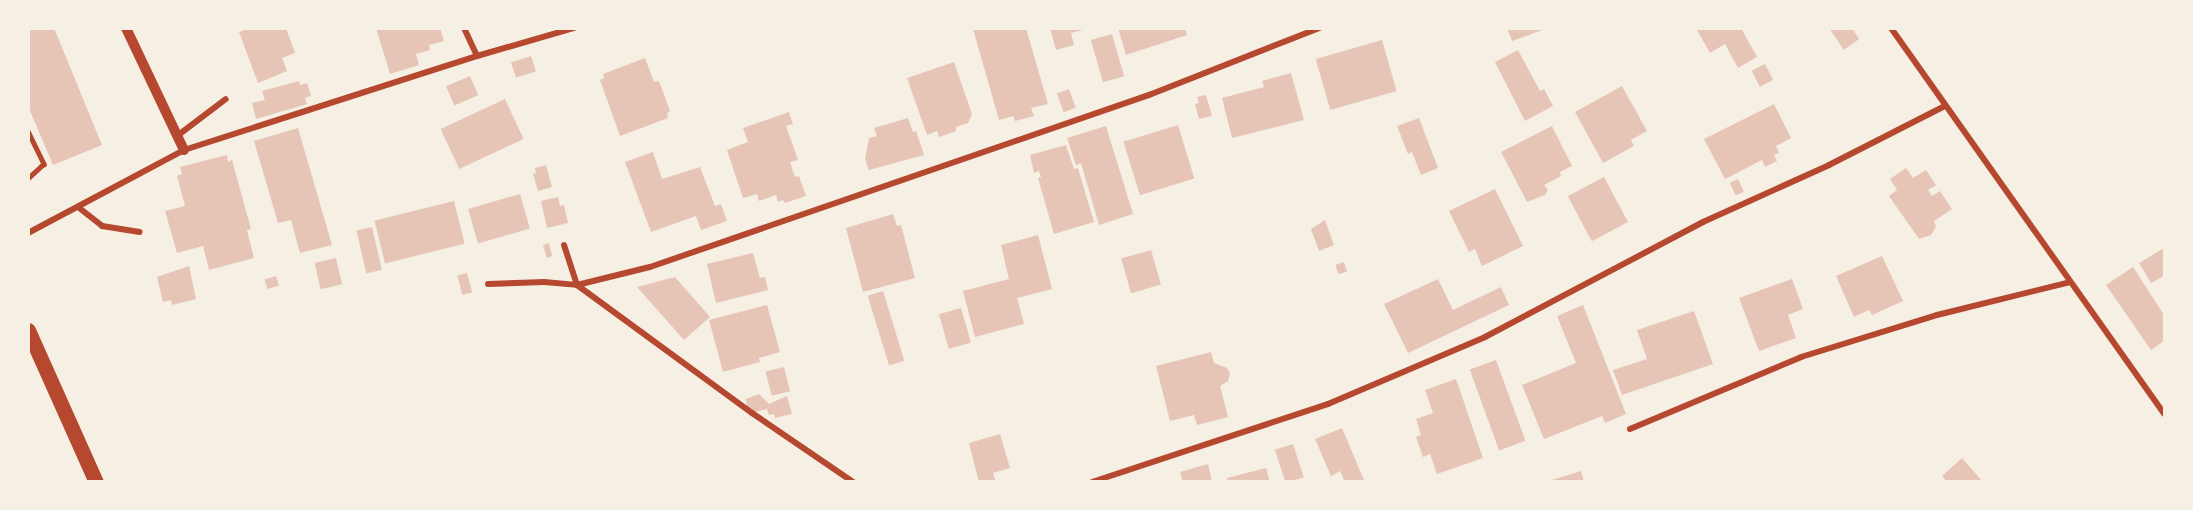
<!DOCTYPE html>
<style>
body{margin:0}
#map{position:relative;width:2193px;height:510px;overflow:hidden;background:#f6efe4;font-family:"Fira Sans Condensed",sans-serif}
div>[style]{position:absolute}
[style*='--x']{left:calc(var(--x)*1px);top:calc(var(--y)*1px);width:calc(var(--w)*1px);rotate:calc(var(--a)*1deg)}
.building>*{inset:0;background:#e6c5b7;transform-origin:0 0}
.service>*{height:4.5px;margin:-2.25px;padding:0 2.25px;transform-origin:2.25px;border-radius:2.25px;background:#b5482f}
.minor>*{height:6px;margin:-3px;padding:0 3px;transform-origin:3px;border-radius:3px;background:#b5482f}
.tertiary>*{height:10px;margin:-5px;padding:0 5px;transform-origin:5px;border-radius:5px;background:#b5482f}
.primary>*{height:15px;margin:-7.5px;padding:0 7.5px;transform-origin:7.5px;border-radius:7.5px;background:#b5482f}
span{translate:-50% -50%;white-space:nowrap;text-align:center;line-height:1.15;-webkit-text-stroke:6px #f6efe4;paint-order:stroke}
.frame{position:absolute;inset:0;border:30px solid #f6efe4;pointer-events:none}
</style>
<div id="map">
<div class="building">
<div style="clip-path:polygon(28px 28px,54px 28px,102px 145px,53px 165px,28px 106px)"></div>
<div style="clip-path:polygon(250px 28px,286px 28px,295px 53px,282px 58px,287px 71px,258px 83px,239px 32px)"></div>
<div style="clip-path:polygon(376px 28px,440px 28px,444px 41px,429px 45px,430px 50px,416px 54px,419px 65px,390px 74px)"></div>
<div style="clip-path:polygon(1026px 28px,1048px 104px,1031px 108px,1034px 116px,1015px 121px,1013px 116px,999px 120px,973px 29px)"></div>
<div style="clip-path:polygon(1050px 28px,1087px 28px,1087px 29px,1071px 33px,1074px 45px,1056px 50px)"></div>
<div style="clip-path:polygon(1118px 28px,1185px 28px,1187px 35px,1126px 55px)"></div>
<div style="clip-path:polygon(1507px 28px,1545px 28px,1545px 29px,1512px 41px)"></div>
<div style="clip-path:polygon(1701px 28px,1741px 28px,1757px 57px,1738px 68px,1725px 44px,1710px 53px,1697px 30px)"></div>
<div style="clip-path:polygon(1829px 28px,1852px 28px,1859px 39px,1844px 50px)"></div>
<div style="left:1112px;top:34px;width:44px;height:22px;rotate:74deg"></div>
<div style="left:1382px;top:40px;width:53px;height:69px;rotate:74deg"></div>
<div style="clip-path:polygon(1518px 50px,1540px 91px,1544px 89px,1553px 106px,1525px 121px,1495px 62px)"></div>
<div style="left:531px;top:56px;width:16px;height:21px;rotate:72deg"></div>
<div style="clip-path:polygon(645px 58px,654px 82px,659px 81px,670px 111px,667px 113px,668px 118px,620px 136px,600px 80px,604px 78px,603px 74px)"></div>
<div style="clip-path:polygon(954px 62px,972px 114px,968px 123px,956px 127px,956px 131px,939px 137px,937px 131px,927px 135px,907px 78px)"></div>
<div style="left:1765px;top:64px;width:18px;height:15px;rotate:63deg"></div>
<div style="clip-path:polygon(1291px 73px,1304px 120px,1232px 138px,1222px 98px,1264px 87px,1262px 81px)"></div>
<div style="left:470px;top:76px;width:21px;height:26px;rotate:67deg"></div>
<div style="clip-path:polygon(299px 81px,300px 85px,307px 83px,311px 96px,305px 98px,307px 104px,256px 119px,252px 103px,265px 100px,262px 91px)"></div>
<div style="clip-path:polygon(1622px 86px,1647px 131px,1631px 140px,1634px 146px,1603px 163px,1575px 112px)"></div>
<div style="left:1069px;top:89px;width:20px;height:13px;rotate:70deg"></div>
<div style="clip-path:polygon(1206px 95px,1212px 116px,1199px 119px,1195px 104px,1199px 103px,1197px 97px)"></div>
<div style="left:505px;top:99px;width:44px;height:71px;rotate:65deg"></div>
<div style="clip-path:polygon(1774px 104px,1791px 138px,1776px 146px,1779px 153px,1774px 155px,1777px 161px,1765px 167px,1762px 160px,1725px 179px,1704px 139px)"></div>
<div style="clip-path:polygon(789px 112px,793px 124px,786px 126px,798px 160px,790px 162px,795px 177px,799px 176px,806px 196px,785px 203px,783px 200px,778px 202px,776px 195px,759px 201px,757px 194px,743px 198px,727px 150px,748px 142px,743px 128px)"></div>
<div style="clip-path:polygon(908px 118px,913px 132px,916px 131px,924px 155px,869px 170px,865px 159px,869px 138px,877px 136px,874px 128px)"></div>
<div style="clip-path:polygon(1419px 118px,1438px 168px,1421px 175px,1412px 152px,1408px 154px,1397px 126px)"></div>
<div style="left:1178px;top:125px;width:56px;height:57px;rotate:73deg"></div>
<div style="clip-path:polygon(1106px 126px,1133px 214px,1099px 225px,1081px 163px,1076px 165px,1067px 138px)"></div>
<div style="clip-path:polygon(1552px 126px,1572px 166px,1560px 172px,1561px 176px,1544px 185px,1548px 190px,1545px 195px,1527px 202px,1501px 152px)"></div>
<div style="clip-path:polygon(298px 128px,332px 245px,300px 253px,291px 220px,278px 223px,254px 141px)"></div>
<div style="clip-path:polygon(1066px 145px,1074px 169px,1078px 168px,1094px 222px,1054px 234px,1038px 178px,1041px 177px,1039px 171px,1034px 173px,1030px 155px)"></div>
<div style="clip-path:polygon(653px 152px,662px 179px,700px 167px,715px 206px,721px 204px,727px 221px,701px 230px,696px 216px,651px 232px,625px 162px)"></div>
<div style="clip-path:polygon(227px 155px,228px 162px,232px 160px,251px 229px,247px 230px,254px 258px,209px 270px,203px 246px,177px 253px,165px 211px,185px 206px,177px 176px,182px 174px,180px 167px)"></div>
<div style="clip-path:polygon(546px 165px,552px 187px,538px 191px,533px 174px,536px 173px,535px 168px)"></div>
<div style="clip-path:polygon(1906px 168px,1913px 178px,1926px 170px,1936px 185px,1928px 190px,1932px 196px,1940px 191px,1952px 209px,1934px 221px,1936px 227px,1931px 235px,1919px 239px,1889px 196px,1897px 190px,1890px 179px)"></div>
<div style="left:1604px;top:177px;width:51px;height:41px;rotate:62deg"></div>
<div style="left:1738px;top:179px;width:14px;height:9px;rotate:65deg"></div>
<div style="clip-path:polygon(1495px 189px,1523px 246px,1482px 266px,1475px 249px,1469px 252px,1449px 211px)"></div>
<div style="left:520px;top:194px;width:36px;height:54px;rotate:74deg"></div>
<div style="clip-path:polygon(558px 197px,560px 206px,564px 205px,568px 223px,547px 228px,541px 201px)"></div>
<div style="left:454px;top:201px;width:44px;height:82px;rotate:76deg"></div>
<div style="clip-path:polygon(893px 214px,897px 226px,901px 225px,915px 278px,863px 292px,846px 228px)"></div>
<div style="clip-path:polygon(1325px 220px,1334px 245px,1319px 251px,1311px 229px)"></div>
<div style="left:372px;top:227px;width:44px;height:16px;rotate:77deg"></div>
<div style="clip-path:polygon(1038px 235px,1052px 289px,1017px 298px,1024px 324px,975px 337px,963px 291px,1009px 279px,1001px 245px)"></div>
<div style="clip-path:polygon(549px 243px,552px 256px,547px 258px,543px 245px)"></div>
<div style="clip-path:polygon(2164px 248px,2164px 276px,2151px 283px,2139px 263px)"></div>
<div style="left:1151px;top:250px;width:36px;height:31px;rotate:74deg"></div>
<div style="clip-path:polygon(753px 253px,760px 278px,765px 277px,768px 290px,716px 303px,707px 264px)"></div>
<div style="clip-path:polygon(1882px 256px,1903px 301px,1872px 315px,1869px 310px,1854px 317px,1836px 276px)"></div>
<div style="left:336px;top:258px;width:27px;height:22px;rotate:77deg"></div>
<div style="left:1344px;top:262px;width:10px;height:9px;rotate:73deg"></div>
<div style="clip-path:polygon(189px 266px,196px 299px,172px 305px,171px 300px,163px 302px,157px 277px)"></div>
<div style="clip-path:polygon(2133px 267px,2164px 315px,2164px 341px,2151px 350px,2106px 285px)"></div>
<div style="left:467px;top:273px;width:20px;height:10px;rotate:75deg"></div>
<div style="left:276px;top:276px;width:10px;height:12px;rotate:73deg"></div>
<div style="clip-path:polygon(675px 277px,710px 317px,684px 340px,637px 287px)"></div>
<div style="clip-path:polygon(1438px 279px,1453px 310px,1501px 287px,1509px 305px,1408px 353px,1384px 304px)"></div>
<div style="clip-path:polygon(1792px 279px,1803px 309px,1788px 315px,1796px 338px,1759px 351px,1739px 298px)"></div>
<div style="left:883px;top:291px;width:73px;height:16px;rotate:73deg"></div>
<div style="clip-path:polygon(767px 305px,780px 352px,759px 358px,760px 362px,723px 372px,709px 320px)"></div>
<div style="clip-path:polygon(1583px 305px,1626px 414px,1605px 423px,1602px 416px,1544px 439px,1522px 385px,1576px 363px,1557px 316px)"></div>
<div style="left:961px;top:308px;width:36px;height:23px;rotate:74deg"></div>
<div style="clip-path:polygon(1694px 311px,1713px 364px,1622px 395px,1613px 370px,1647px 359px,1637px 330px)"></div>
<div style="clip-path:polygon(1211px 352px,1214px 363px,1227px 368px,1230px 373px,1228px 381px,1220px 386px,1228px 417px,1197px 425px,1194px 415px,1170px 421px,1156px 366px)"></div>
<div style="left:1496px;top:360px;width:86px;height:28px;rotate:70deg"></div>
<div style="left:784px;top:367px;width:25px;height:19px;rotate:76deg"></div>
<div style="clip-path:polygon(1456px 379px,1483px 458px,1437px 474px,1430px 454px,1423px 457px,1416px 437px,1421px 435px,1416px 419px,1433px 413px,1425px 390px)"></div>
<div style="clip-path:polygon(759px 394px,769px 404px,787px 396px,792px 414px,775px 418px,774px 414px,769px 415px,767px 409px,755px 412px,747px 407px,746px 399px)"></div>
<div style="clip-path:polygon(1342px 428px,1364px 480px,1360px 482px,1345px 482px,1340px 471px,1331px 476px,1315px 439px)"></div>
<div style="clip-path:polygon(1000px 434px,1010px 468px,993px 473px,996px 482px,979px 482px,969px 443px)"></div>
<div style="left:1293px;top:444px;width:35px;height:19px;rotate:72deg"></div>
<div style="clip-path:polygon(1962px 458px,1983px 482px,1947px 482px,1942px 476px)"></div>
<div style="clip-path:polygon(1208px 464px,1212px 482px,1183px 482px,1180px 472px)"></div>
<div style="clip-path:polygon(1266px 468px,1270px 482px,1228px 482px,1227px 478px)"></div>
<div style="clip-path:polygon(1581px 471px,1584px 482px,1549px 482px,1549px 481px)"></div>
</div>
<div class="service">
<div style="--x:28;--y:131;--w:37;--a:64"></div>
<div style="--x:44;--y:164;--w:22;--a:137"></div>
</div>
<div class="minor">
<div style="--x:464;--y:28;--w:31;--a:65"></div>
<div style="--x:1891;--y:28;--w:473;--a:54.7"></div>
<div style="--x:177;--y:136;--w:61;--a:-37.1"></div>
<div style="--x:78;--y:207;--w:31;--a:38"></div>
<div style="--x:102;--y:226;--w:38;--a:9"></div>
<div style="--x:28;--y:233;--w:177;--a:-28"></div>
<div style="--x:184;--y:150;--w:308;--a:-17.8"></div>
<div style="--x:477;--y:56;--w:101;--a:-16.1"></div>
<div style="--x:564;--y:245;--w:42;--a:72"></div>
<div style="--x:577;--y:285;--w:75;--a:-13.9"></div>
<div style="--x:650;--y:267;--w:528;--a:-19.02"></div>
<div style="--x:1149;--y:95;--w:183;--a:-21.5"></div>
<div style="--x:488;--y:284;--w:56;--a:-2"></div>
<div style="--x:544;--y:282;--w:33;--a:5"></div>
<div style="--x:577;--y:285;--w:217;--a:36.2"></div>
<div style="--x:752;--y:413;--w:122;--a:34.3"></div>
<div style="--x:1630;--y:429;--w:186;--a:-22.8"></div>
<div style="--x:1801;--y:357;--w:142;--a:-17.2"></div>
<div style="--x:1937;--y:315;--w:137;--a:-13.9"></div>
<div style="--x:1092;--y:482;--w:249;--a:-18.3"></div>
<div style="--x:1328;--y:404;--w:171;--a:-23.1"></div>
<div style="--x:1485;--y:337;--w:246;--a:-27.8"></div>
<div style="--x:1703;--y:222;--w:138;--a:-24.3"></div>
<div style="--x:1829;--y:165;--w:130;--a:-27"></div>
</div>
<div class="tertiary">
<div style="--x:126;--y:28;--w:135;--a:64.6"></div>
</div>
<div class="primary">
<div style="--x:28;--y:330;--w:167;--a:65.9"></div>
</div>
<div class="frame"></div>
</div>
